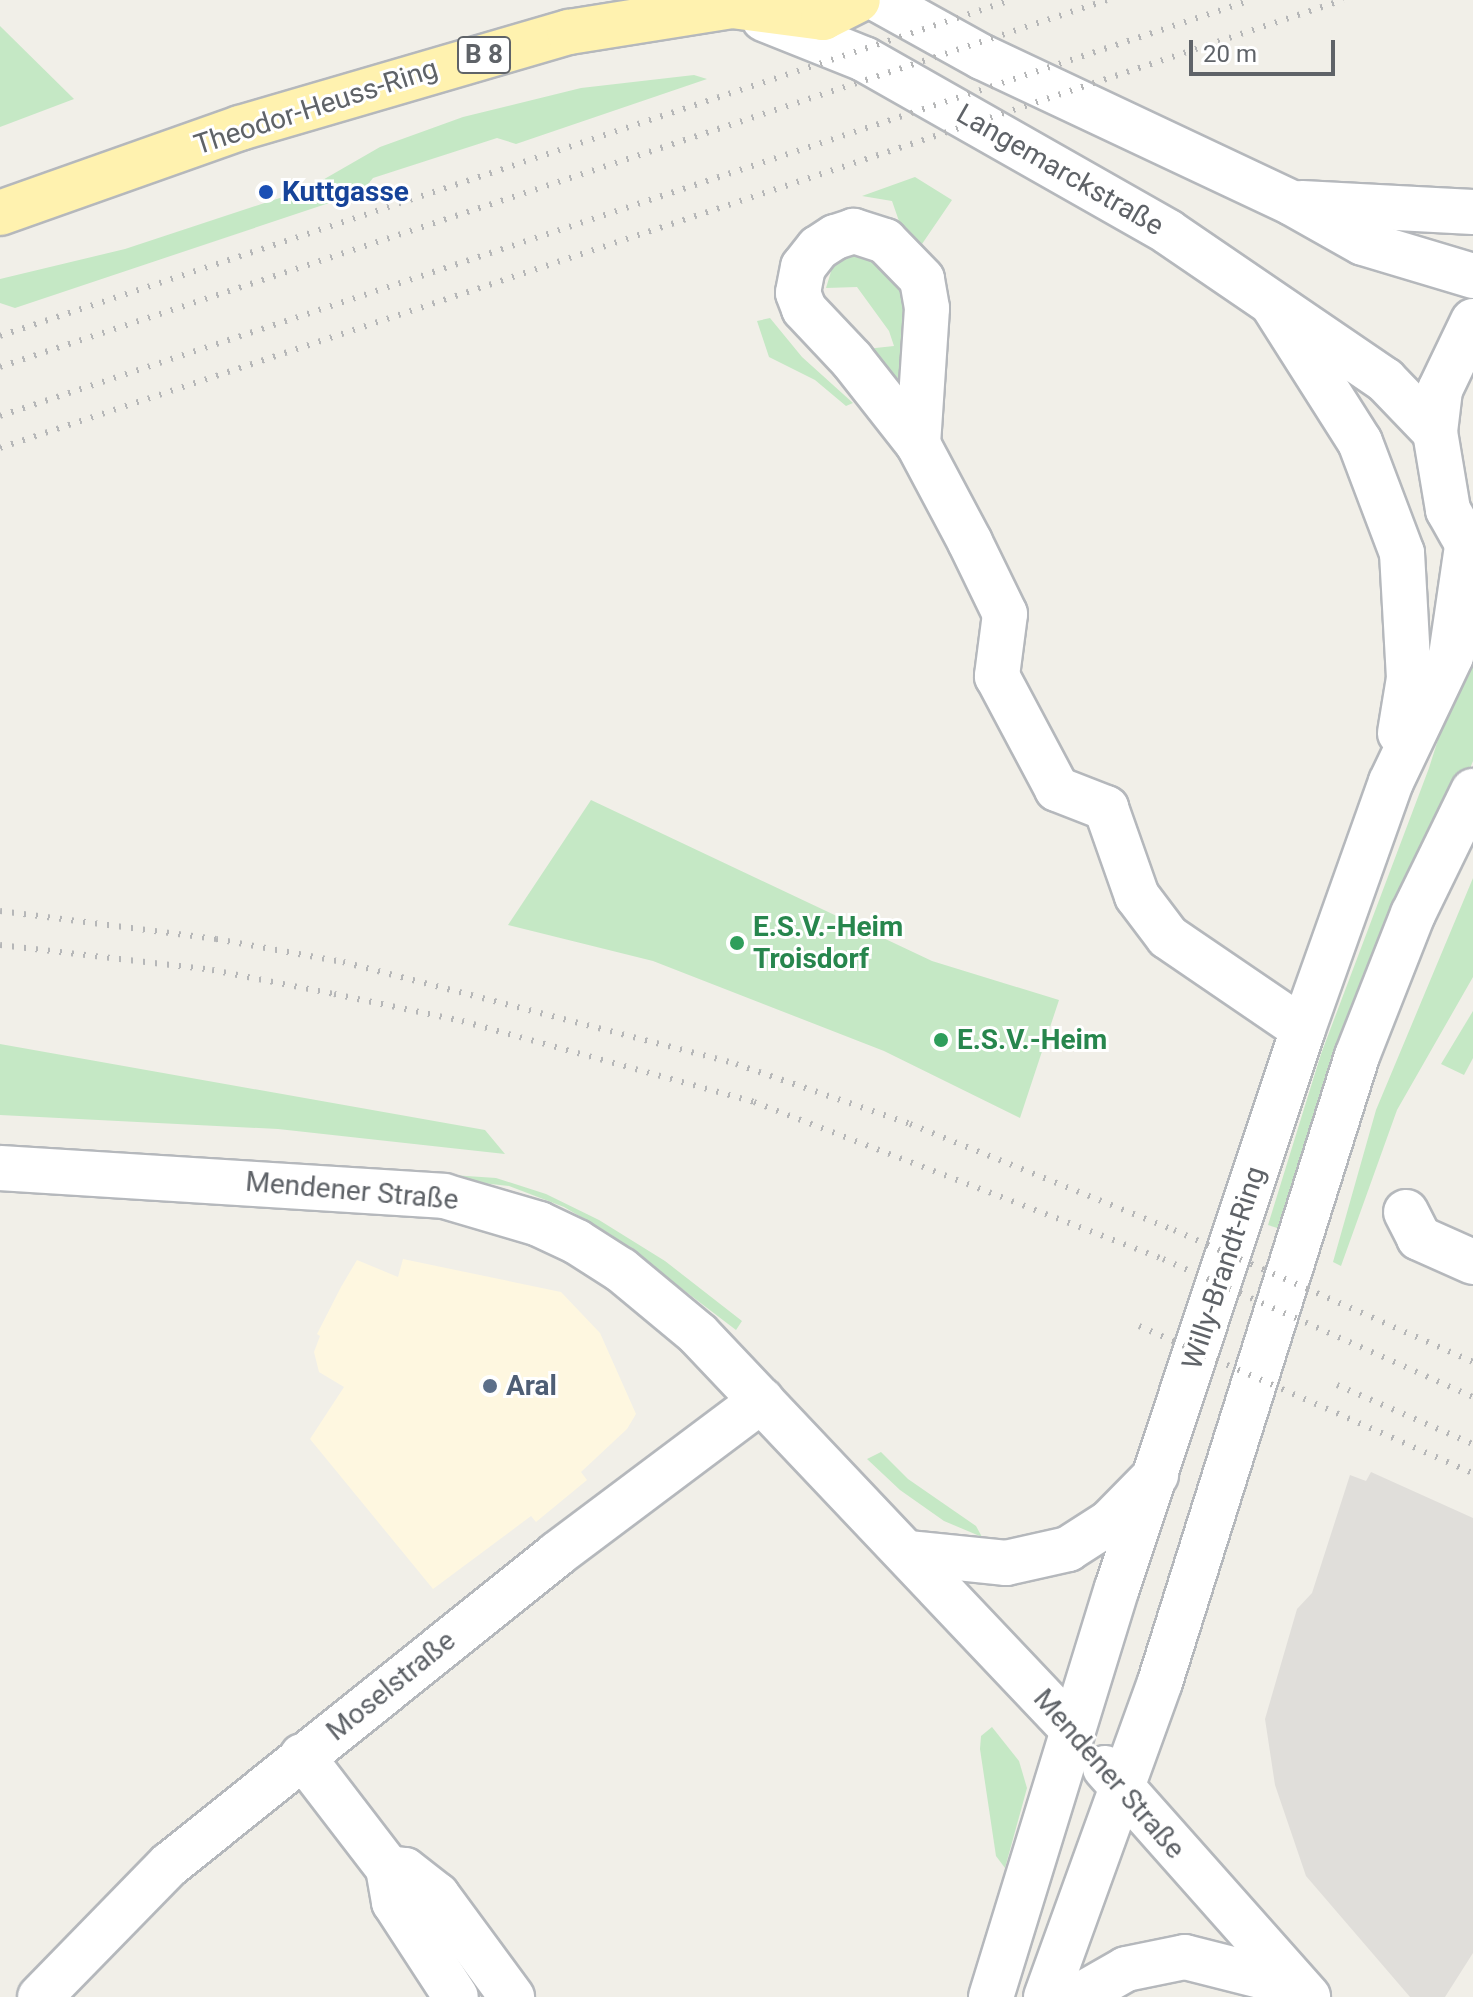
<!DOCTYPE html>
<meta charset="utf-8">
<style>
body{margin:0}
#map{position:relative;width:1473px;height:1997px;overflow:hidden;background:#f1efe8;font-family:Roboto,sans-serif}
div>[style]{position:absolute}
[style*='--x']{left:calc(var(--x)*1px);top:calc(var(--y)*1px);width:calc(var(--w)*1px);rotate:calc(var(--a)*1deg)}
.commercial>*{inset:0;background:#fef7e0}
.industrial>*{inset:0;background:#e0deda}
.green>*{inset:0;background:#c5e8c5}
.roads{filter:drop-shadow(2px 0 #b5b8bc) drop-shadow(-2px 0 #b5b8bc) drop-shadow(0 2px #b5b8bc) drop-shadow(0 -2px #b5b8bc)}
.street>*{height:44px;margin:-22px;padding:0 22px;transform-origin:22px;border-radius:22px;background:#fff}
.secondary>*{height:44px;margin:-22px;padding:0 22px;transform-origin:22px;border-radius:22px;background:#fff}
.primary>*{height:44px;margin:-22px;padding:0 22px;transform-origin:22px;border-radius:22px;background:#fff2af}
.rail>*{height:6px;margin-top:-3px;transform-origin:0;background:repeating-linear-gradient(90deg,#b6b7b8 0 2px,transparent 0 12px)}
.dots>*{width:22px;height:22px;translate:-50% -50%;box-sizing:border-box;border:4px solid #fff;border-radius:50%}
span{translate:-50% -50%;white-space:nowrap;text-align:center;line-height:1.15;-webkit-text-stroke:6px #fff;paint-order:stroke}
.shield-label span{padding:2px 6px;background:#fff;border:2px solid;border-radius:6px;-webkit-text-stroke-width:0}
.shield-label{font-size:26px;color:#5f6368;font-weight:700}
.street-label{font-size:28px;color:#5f6368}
.transit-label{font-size:28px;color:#164399;font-weight:700}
.left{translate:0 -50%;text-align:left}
.leisure-label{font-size:28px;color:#27864d;font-weight:700}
.service-label{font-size:28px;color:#4e5e75;font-weight:700}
.scale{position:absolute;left:1189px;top:40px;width:146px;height:36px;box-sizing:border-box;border:4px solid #5f6368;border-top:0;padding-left:10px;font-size:24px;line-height:28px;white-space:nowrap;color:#5f6368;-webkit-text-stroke:6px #fff;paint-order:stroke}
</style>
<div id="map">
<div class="commercial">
<div style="clip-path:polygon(403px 1259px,561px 1292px,600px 1333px,636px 1414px,627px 1429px,581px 1472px,587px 1480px,536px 1522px,531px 1516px,433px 1589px,310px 1439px,344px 1387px,319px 1372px,314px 1352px,320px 1336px,317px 1334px,341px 1287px,357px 1260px,398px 1277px)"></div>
</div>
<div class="industrial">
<div style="clip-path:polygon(1371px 1472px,1473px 1518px,1473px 1953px,1445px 1997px,1410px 1997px,1306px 1876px,1275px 1785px,1265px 1719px,1297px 1609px,1312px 1593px,1350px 1475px,1366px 1481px)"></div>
</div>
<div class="green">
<div style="clip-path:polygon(0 26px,74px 99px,0 127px)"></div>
<div style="clip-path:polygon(694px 75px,707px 79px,516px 144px,497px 138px,373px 178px,362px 192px,15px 308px,0 303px,0 279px,125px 249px,307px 189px,380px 147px,463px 117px,581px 88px)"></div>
<div style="clip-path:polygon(915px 177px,952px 200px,922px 244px,900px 224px,892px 201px,862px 196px)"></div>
<div style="clip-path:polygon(850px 255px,873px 259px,894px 275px,904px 295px,905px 371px,896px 385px,857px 350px,894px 346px,889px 331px,857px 287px,826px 288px,833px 265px)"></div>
<div style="clip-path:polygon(770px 318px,802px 357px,853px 403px,846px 406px,815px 380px,769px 357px,757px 321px)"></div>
<div style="clip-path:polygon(1473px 629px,1473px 761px,1287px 1231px,1268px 1225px,1321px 1054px,1429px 768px)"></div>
<div style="clip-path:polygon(591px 800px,932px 961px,1059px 1000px,1020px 1118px,884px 1051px,653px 961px,508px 925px)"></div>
<div style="clip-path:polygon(1473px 878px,1473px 977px,1397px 1110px,1341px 1266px,1333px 1262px,1376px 1110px)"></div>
<div style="clip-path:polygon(1473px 1011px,1473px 1058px,1464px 1075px,1441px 1064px)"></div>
<div style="clip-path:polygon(0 1044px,485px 1130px,505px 1154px,278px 1129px,0 1115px)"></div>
<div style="clip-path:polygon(0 1144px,496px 1178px,546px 1194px,599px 1220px,665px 1261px,742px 1321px,736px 1330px,610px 1234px,564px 1207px,509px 1186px,400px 1174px,0 1152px)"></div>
<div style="clip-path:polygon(881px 1452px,908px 1479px,976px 1526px,982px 1537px,944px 1521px,900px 1490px,867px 1459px)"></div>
<div style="clip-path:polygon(992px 1727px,1019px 1761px,1027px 1788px,1005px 1868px,996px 1856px,980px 1749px,981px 1736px)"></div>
</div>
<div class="roads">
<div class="street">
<div style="--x:918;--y:444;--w:136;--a:-86.2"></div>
<div style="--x:927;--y:308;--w:29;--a:-100"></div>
<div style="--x:922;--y:279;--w:53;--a:-134.2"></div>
<div style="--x:885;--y:241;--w:33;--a:-162"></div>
<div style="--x:854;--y:231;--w:20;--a:162"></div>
<div style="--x:835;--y:237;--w:20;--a:147"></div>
<div style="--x:818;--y:248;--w:24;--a:128"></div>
<div style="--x:803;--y:267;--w:26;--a:101"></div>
<div style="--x:798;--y:293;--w:17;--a:69"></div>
<div style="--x:804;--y:309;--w:70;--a:46.7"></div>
<div style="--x:852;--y:360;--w:107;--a:51.8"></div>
<div style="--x:918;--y:444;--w:111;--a:62"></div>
<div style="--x:970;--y:542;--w:80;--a:64.1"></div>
<div style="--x:1005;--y:614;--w:63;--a:97.4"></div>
<div style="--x:997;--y:676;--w:128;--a:62"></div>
<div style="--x:1057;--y:789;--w:53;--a:21.2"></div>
<div style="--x:1106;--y:808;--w:93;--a:70.6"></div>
<div style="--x:1137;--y:896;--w:51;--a:52.9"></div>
<div style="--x:1168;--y:937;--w:163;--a:34.3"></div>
<div style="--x:0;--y:1168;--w:445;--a:3.6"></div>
<div style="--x:444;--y:1196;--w:99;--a:16.4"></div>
<div style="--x:539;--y:1224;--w:42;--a:25.3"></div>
<div style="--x:577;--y:1242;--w:52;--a:32.5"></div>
<div style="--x:621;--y:1270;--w:100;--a:39.7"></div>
<div style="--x:698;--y:1334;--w:545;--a:46.56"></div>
<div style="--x:1406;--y:1212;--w:29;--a:63"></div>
<div style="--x:1419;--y:1238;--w:59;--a:24"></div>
<div style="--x:908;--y:1553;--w:99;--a:5.8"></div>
<div style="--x:1006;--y:1563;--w:64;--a:-12.7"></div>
<div style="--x:1068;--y:1549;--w:50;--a:-32.7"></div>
<div style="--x:1110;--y:1522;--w:66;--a:-45.6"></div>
<div style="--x:302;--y:1756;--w:141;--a:52.5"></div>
<div style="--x:388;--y:1868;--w:35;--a:80"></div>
<div style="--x:394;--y:1902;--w:113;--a:56.9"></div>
<div style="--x:388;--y:1868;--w:17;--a:7"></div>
<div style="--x:405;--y:1870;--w:41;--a:38"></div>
<div style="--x:437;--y:1895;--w:127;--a:53.7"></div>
<div style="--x:40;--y:1997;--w:185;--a:-45.7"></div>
<div style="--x:169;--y:1865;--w:497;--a:-38.7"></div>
<div style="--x:557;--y:1554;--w:256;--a:-36.9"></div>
<div style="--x:1077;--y:1997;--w:56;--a:-29.7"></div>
<div style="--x:1126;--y:1969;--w:60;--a:-11.5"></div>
<div style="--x:1185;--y:1957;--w:114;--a:14.2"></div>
</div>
<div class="secondary">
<div style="--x:879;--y:0;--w:118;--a:29"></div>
<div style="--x:982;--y:57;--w:343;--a:25.2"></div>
<div style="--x:1292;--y:203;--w:81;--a:29.4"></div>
<div style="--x:1363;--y:243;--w:115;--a:16.7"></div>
<div style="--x:764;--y:19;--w:108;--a:21.8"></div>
<div style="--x:864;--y:59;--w:350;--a:29.6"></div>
<div style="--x:1168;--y:232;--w:263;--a:34.3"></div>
<div style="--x:1385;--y:380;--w:72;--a:46.1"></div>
<div style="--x:1302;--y:203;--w:171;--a:3"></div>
<div style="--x:1273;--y:305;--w:162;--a:57.6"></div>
<div style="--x:1360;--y:442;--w:119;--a:69.3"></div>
<div style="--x:1402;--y:553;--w:125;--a:86.8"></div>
<div style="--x:1409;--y:678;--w:56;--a:99.3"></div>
<div style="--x:1473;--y:321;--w:76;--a:115.6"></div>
<div style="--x:1440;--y:390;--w:42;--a:96.8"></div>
<div style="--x:1435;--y:432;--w:79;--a:80.5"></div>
<div style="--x:1448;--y:510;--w:51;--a:60.4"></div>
<div style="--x:1105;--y:1768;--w:306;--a:48.4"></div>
<div style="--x:991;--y:1997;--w:428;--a:-72.9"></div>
<div style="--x:1117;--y:1588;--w:589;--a:-71.6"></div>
<div style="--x:1303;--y:1029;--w:262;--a:-70.4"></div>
<div style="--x:1391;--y:782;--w:140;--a:-64.5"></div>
<div style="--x:1451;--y:656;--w:111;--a:-81.7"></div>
<div style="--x:1046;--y:1997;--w:335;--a:-70.1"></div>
<div style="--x:1160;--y:1682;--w:656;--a:-72.53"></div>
<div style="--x:1357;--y:1056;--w:153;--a:-68.5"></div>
<div style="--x:1413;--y:914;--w:137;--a:-64"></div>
</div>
<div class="primary">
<div style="--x:0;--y:213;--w:255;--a:-19.5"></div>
<div style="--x:240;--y:128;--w:343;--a:-16.3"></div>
<div style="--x:569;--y:32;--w:165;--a:-9.1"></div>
<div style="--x:732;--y:6;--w:92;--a:7.5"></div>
<div style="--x:823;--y:18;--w:39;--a:-27"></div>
</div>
</div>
<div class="rail">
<div style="--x:0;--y:336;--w:1065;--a:-18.38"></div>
<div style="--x:0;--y:367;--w:1166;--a:-18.34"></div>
<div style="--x:0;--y:416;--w:1318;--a:-18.39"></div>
<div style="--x:0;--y:448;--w:1416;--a:-18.45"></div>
<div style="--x:0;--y:911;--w:218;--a:7.4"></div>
<div style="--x:216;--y:939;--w:129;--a:10.3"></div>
<div style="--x:343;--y:962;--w:406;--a:14.5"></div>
<div style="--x:736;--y:1064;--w:184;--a:19"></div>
<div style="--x:910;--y:1124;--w:284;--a:21.9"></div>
<div style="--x:1174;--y:1230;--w:327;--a:23.8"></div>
<div style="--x:0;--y:945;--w:213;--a:6.7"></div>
<div style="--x:212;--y:970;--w:124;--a:11.1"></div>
<div style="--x:334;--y:994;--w:131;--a:11.9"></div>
<div style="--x:462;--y:1021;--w:303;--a:15.5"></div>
<div style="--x:754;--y:1102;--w:438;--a:21"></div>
<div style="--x:1163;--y:1259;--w:339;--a:24"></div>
<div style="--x:1139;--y:1326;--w:365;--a:23.8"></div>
<div style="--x:1337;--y:1385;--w:148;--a:23.5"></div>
</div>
<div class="dots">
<div style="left:266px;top:192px;background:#1a4fb4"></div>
<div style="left:737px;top:943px;background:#2e9e5b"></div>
<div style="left:941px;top:1040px;background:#2e9e5b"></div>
<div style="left:490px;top:1386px;background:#5c6f8a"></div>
</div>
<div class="shield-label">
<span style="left:484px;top:55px">B 8</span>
</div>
<div class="street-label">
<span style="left:316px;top:107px;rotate:-18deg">Theodor-Heuss-Ring</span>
<span style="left:1060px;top:170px;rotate:30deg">Langemarckstraße</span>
<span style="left:352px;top:1191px;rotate:5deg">Mendener Straße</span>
<span style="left:1224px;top:1268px;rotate:-72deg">Willy-Brandt-Ring</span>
<span style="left:391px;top:1686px;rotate:-39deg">Moselstraße</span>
<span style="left:1109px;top:1774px;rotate:49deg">Mendener Straße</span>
</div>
<div class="transit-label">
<span class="left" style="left:282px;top:192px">Kuttgasse</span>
</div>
<div class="leisure-label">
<span class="left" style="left:753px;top:943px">E.S.V.-Heim<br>Troisdorf</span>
<span class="left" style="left:957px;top:1040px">E.S.V.-Heim</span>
</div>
<div class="service-label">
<span class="left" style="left:506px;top:1386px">Aral</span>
</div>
<div class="scale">20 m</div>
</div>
